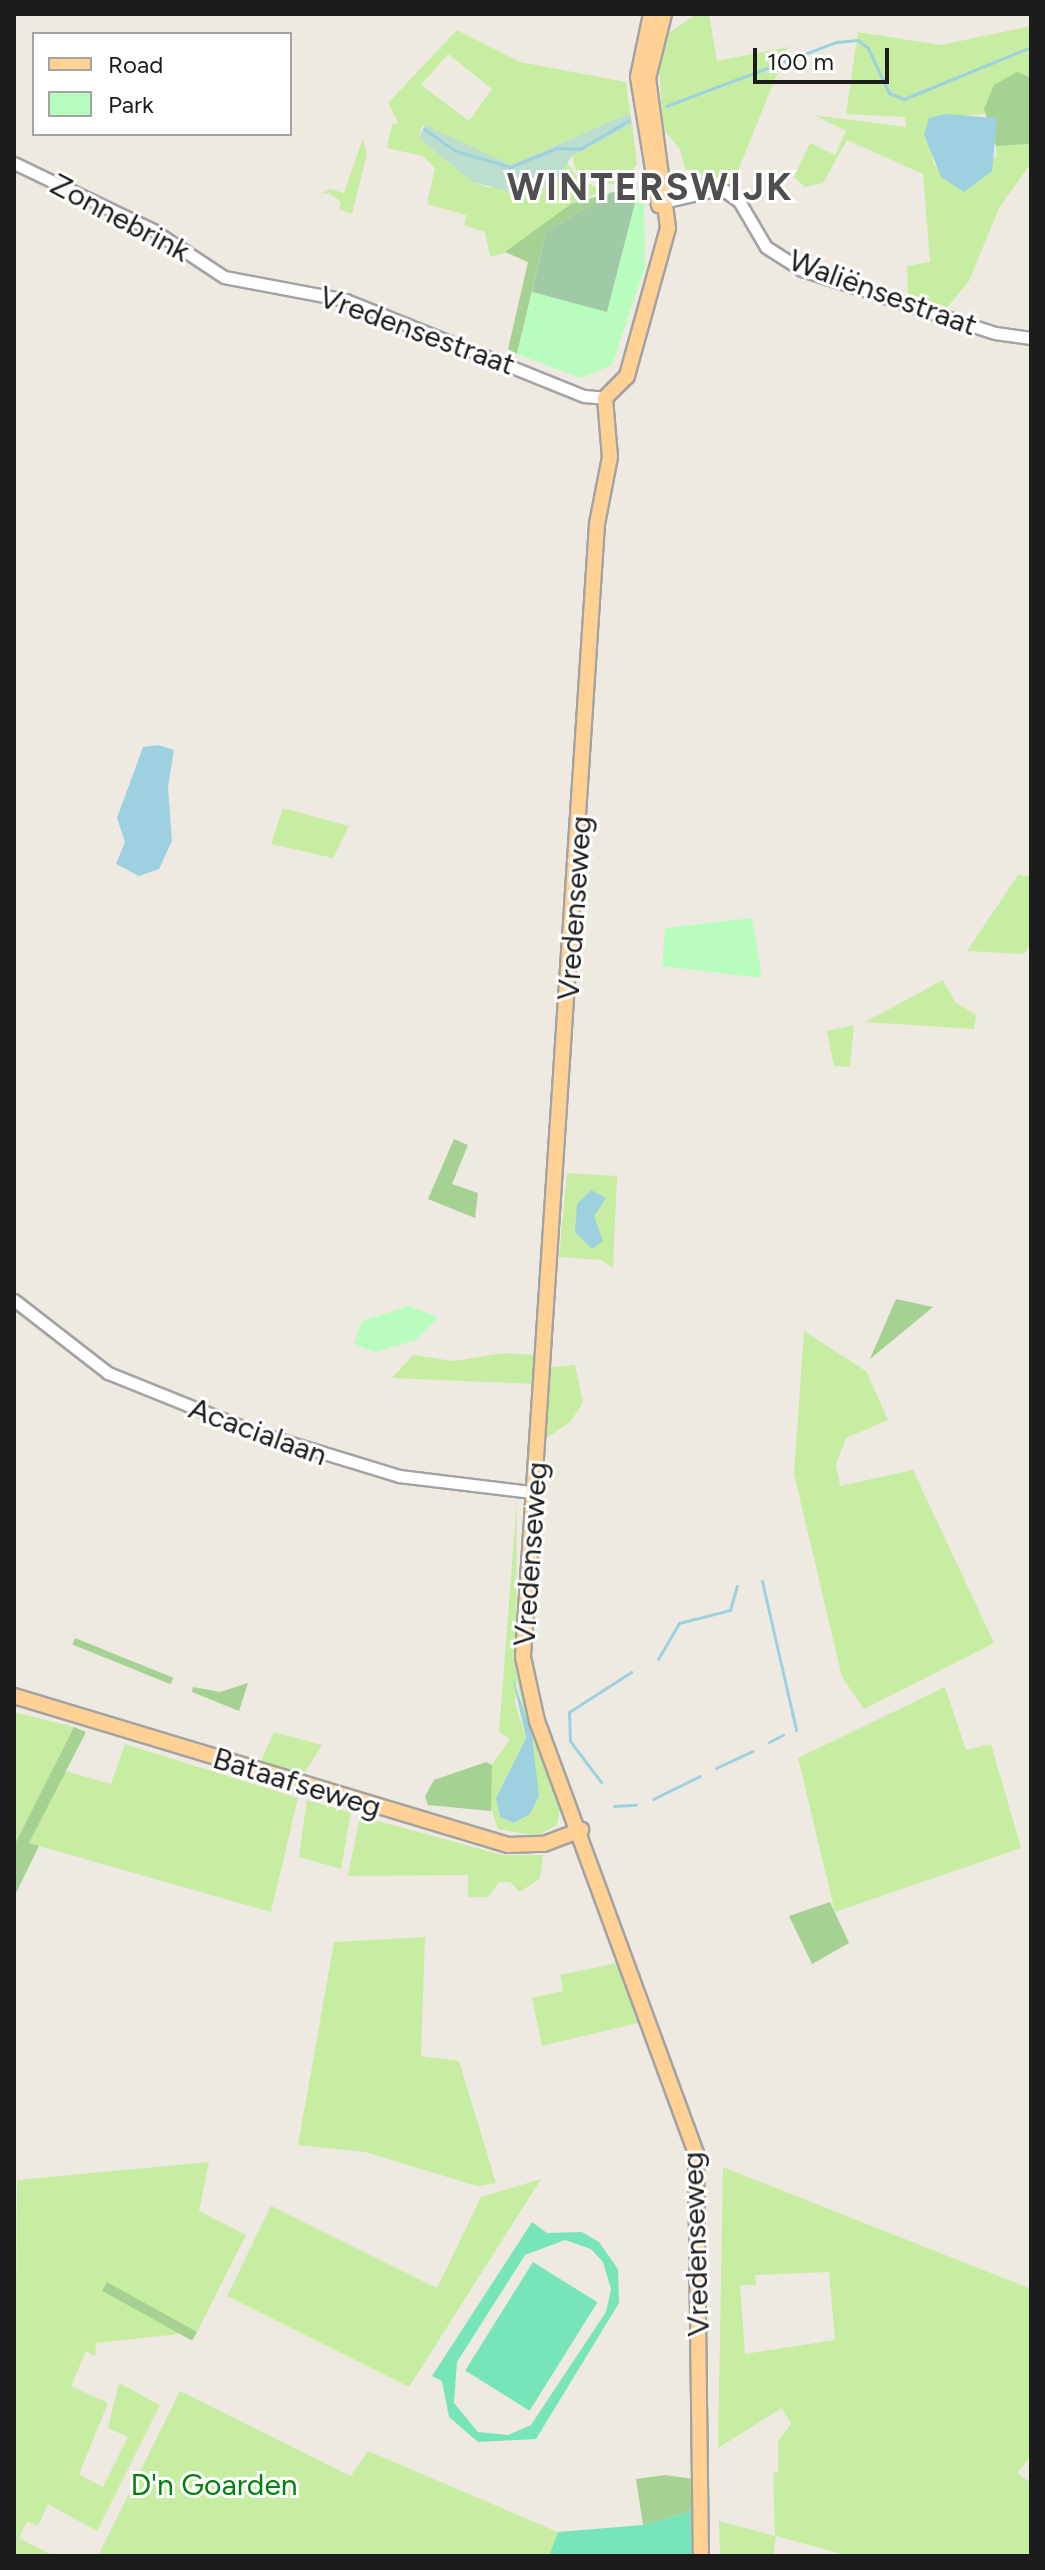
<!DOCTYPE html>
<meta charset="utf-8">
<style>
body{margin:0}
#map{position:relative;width:1045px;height:2570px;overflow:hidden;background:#eeeae1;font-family:Figtree,sans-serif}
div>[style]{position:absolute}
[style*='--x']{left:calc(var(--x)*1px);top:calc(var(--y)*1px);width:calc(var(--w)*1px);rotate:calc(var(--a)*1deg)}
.grass>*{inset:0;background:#c7eda2}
.forest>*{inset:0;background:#a5d192;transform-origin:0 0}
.wetland>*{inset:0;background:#bcdece}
.cemetery>*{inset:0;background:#a0c9a6}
.park>*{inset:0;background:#b9fdbe}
.pitch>*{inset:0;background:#78e4ba;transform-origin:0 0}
.water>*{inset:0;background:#9dd1e0}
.stream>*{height:3px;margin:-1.5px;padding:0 1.5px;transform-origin:1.5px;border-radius:1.5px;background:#9dd1e0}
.roads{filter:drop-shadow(2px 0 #a3a3a3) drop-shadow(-2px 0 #a3a3a3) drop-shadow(0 2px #a3a3a3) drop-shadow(0 -2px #a3a3a3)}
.minor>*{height:11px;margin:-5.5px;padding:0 5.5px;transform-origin:5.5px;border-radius:5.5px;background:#fff}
.major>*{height:14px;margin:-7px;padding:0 7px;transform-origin:7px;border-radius:7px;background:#ffd195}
span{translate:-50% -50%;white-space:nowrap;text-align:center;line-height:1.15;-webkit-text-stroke:6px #fff;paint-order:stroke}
.street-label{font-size:30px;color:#1c1c1c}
.park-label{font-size:30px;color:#03810e}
.district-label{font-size:38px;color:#4f4f4f;font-weight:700;letter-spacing:2px}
.frame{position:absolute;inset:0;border:16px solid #1c1c1c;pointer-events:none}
.legend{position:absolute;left:32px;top:32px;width:260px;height:104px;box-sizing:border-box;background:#fff;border:2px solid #a4a4a4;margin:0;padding:10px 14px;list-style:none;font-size:24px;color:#1c1c1c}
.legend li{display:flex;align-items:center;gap:16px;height:40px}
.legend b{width:40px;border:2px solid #a4a4a4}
.scale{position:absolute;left:753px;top:48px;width:136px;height:36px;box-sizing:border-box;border:4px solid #1c1c1c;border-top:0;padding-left:10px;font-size:24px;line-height:28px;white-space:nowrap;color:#1c1c1c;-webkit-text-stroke:6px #fff;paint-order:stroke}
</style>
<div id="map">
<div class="grass">
<div style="clip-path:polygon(696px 14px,709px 14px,717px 61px,788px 47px,735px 178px,727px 183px,685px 169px,680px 149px,663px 129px,658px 53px,669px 33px)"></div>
<div style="clip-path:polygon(1031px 26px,1031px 77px,1025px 74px,984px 114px,929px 118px,933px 162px,945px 181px,997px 156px,996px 146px,1031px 144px,1031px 163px,999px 208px,969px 281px,945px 310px,908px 297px,907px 266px,930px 262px,923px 174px,847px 140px,823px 183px,805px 187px,794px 177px,810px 143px,835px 155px,846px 131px,814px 115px,906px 127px,905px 117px,846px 114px,858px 32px,941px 45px)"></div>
<div style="clip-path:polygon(evenodd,457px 30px,520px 62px,626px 82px,630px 113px,511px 165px,422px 125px,419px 138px,478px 184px,490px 188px,566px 161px,578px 178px,603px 191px,571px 204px,514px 250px,490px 257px,485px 232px,464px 225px,466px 215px,427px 204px,435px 168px,423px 156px,387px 148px,392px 124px,399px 124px,388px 103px,457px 30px,448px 54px,492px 89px,469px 121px,421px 85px,448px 54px)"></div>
<div style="clip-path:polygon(632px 124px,637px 164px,620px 187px,576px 171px,572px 156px)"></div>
<div style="clip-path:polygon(363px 138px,367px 155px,352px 214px,339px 209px,341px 202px,329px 193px,320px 194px,330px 189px,344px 193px)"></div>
<div style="clip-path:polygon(283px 808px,349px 826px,333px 858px,271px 844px)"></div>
<div style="clip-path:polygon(1018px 875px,1031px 876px,1031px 943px,1024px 954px,967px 951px)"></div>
<div style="clip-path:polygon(943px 980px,955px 1002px,976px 1015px,974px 1029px,865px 1022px)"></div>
<div style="clip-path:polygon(854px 1025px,850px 1067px,834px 1066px,827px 1031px)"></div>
<div style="clip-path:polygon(567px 1173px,617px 1176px,613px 1268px,601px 1260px,559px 1257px)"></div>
<div style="clip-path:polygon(804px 1331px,866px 1371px,888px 1420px,846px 1438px,836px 1464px,840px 1486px,913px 1470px,994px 1643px,864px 1709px,842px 1677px,794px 1474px)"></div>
<div style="clip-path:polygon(505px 1353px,537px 1355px,535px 1384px,392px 1378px,413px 1355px,453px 1361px)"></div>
<div style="clip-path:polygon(575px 1365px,583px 1403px,570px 1422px,545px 1439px,551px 1367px)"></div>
<div style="clip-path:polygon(evenodd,517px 1499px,516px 1662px,562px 1799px,557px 1825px,537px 1836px,498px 1829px,490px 1805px,492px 1765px,510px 1739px,499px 1732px,517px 1499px,517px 1679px,539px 1796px,530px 1814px,515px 1823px,500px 1817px,496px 1798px,526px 1738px,515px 1703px,517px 1679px)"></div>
<div style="clip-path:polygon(945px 1687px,966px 1750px,991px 1744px,1021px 1848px,835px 1912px,798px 1758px)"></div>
<div style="clip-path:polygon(14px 1712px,74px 1727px,14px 1846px)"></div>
<div style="clip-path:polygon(274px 1732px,322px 1745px,302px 1777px,259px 1765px)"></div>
<div style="clip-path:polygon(125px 1744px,298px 1798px,271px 1912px,29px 1843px,65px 1771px,111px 1784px)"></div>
<div style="clip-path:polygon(307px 1800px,351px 1812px,341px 1869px,299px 1857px)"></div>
<div style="clip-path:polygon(360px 1816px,502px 1855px,543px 1855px,540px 1878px,520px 1892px,510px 1882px,499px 1882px,488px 1897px,468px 1897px,468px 1875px,348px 1876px)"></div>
<div style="clip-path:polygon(425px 1937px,421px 2056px,459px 2061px,496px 2183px,477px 2186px,365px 2152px,298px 2145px,334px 1942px)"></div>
<div style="clip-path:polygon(622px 1962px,642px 2022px,542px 2046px,532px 1998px,563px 1991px,560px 1975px)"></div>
<div style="clip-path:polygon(209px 2162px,199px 2211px,246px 2235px,197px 2332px,96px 2343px,95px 2356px,86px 2351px,71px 2386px,108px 2403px,79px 2474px,103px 2487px,128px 2437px,108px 2428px,119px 2383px,160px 2405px,97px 2531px,48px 2504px,38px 2526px,27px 2521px,19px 2538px,54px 2556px,14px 2556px,17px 2180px)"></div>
<div style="clip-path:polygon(evenodd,723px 2167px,1031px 2289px,1031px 2456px,1017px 2473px,1031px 2483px,1031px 2556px,850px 2556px,776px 2536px,773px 2556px,720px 2556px,719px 2521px,775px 2536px,773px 2473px,778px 2472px,778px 2441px,791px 2424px,782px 2408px,718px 2448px,723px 2167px,829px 2272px,835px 2340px,745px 2354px,740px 2285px,756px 2285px,755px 2275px,829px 2272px)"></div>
<div style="clip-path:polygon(541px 2179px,409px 2387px,227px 2296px,271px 2206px,437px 2288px,481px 2197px)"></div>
<div style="clip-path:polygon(180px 2391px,351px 2476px,368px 2451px,558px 2532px,549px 2556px,98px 2556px)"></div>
</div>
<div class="forest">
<div style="clip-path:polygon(1017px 72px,1031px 77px,1031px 144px,996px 146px,984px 109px,994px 85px)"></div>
<div style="clip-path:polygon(613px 192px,546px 232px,517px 354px,508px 349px,528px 262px,505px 252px,571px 204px)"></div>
<div style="clip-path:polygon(454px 1139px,468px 1145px,452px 1184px,478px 1193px,475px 1218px,428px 1199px)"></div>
<div style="clip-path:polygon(896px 1299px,933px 1307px,870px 1359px)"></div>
<div style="left:75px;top:1638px;width:106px;height:7px;rotate:22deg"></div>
<div style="clip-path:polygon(248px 1683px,239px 1711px,192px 1692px,193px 1687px,220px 1692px)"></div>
<div style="clip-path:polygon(74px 1727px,86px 1732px,29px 1843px,39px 1846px,14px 1897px,14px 1846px)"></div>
<div style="clip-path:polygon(486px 1762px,492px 1765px,491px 1811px,428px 1805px,425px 1796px,434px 1780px)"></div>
<div style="clip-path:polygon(830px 1902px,849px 1943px,812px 1964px,789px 1916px)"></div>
<div style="left:197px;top:2332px;width:10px;height:103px;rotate:119deg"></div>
<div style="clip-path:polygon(665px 2475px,693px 2479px,691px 2511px,643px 2525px,636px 2479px)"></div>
</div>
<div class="wetland">
<div style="clip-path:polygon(630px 113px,632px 124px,572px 156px,554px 182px,515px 193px,473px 182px,419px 138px,425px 125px,511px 165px)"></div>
</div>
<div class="cemetery">
<div style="clip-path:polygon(613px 192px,638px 192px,607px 313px,532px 292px,546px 232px)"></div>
</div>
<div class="park">
<div style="clip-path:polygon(644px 191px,645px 267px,612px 365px,581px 378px,517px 354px,532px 292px,607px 312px,638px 192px)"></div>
<div style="clip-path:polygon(752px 918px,762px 978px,662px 966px,665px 928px)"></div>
<div style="clip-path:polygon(409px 1306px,438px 1317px,416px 1340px,375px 1352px,354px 1344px,362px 1321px)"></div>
</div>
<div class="pitch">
<div style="clip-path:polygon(evenodd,532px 2222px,547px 2233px,582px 2232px,599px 2242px,618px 2269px,619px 2303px,536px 2439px,478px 2442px,449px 2417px,442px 2381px,432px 2376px,532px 2222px,565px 2240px,591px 2249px,603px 2262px,611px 2289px,606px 2312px,531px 2425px,508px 2435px,478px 2432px,454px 2403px,457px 2362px,525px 2255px,565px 2240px)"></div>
<div style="left:533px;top:2262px;width:76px;height:128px;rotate:32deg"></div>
<div style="clip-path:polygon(691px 2511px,692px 2556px,549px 2556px,558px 2532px,643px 2525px)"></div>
</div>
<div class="water">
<div style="clip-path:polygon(945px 114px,997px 118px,992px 171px,964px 192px,941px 177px,924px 134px,929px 118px)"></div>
<div style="clip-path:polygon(158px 745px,174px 750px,168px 787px,172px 841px,159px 869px,139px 876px,116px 864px,125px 842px,117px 818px,143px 747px)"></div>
<div style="clip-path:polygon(591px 1190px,606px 1198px,594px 1216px,603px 1241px,592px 1249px,575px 1232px,577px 1204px)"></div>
<div style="clip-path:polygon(512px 1675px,532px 1735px,539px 1796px,530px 1814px,514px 1823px,500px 1817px,496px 1798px,526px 1738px)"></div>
</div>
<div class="stream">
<div style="--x:666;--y:106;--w:182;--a:-20.6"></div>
<div style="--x:836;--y:42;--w:22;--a:-5"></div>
<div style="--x:858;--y:40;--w:13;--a:39"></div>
<div style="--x:868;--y:48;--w:50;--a:65"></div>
<div style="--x:889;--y:93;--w:16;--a:22"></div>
<div style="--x:904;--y:99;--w:137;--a:-22.3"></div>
<div style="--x:424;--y:129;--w:39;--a:35"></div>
<div style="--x:456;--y:151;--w:56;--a:16.5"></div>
<div style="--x:510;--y:167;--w:51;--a:-22"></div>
<div style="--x:557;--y:148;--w:23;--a:2"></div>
<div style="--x:580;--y:149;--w:57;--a:-30.6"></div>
<div style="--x:762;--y:1581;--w:153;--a:77.1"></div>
<div style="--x:658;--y:1659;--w:42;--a:-59.7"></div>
<div style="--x:679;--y:1623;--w:53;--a:-14.3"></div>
<div style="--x:730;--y:1610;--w:25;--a:-74"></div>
<div style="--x:769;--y:1742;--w:16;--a:-27"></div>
<div style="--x:716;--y:1768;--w:40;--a:-25"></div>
<div style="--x:601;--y:1782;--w:51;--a:-127.1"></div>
<div style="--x:570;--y:1741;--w:29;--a:-92"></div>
<div style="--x:569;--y:1712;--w:74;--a:-32.8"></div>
<div style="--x:653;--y:1799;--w:52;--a:-26.1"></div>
<div style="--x:614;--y:1806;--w:22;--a:-3"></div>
</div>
<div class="roads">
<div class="minor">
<div style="--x:14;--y:163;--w:154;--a:25.7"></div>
<div style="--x:153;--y:230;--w:85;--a:33.5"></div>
<div style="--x:224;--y:277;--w:124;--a:10.7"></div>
<div style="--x:346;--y:300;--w:257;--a:22"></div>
<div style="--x:584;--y:396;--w:21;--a:5"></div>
<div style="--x:656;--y:190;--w:44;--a:-6.5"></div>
<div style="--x:700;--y:185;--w:26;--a:13"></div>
<div style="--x:725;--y:191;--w:17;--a:36"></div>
<div style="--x:739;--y:201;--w:53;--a:59.6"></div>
<div style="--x:766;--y:247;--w:43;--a:32.6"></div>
<div style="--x:802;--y:270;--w:203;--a:18.1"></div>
<div style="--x:995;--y:333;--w:36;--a:8"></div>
<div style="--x:659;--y:203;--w:62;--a:-13.1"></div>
<div style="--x:14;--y:1300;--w:119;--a:37.8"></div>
<div style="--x:108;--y:1373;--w:155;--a:21.9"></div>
<div style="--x:252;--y:1431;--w:154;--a:17"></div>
<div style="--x:399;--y:1476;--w:134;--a:6.9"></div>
</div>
<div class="major">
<div style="--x:651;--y:14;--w:64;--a:101.7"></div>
<div style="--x:638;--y:77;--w:130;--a:80.7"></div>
<div style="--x:664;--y:14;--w:66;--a:104"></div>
<div style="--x:648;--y:78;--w:151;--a:82.4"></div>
<div style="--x:668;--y:228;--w:154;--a:105.5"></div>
<div style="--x:627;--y:376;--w:31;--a:135"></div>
<div style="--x:605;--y:398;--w:59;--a:85.2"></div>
<div style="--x:610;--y:457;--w:68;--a:101"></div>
<div style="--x:597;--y:524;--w:1135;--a:93.74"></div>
<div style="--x:523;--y:1657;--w:66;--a:77.7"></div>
<div style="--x:537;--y:1721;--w:461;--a:69.8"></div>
<div style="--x:696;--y:2154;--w:402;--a:89.3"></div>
<div style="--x:14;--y:1696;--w:516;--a:16.78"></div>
<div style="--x:508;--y:1845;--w:36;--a:-2"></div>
<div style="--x:544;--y:1844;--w:40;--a:-21"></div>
</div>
</div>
<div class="street-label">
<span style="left:120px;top:218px;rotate:28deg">Zonnebrink</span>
<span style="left:883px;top:293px;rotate:20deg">Waliënsestraat</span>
<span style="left:417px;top:331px;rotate:20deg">Vredensestraat</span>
<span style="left:575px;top:908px;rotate:-86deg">Vredenseweg</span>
<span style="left:258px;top:1432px;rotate:20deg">Acacialaan</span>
<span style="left:531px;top:1554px;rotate:-86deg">Vredenseweg</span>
<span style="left:297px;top:1783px;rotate:17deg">Bataafseweg</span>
<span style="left:696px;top:2244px;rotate:-92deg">Vredenseweg</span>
</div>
<div class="park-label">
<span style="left:214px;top:2485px">D'n Goarden</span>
</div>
<div class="district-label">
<span style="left:650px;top:188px">WINTERSWIJK</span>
</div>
<div class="frame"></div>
<ul class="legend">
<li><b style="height:10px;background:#ffd195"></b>Road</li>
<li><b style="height:22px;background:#b9fdbe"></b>Park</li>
</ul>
<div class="scale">100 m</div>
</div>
